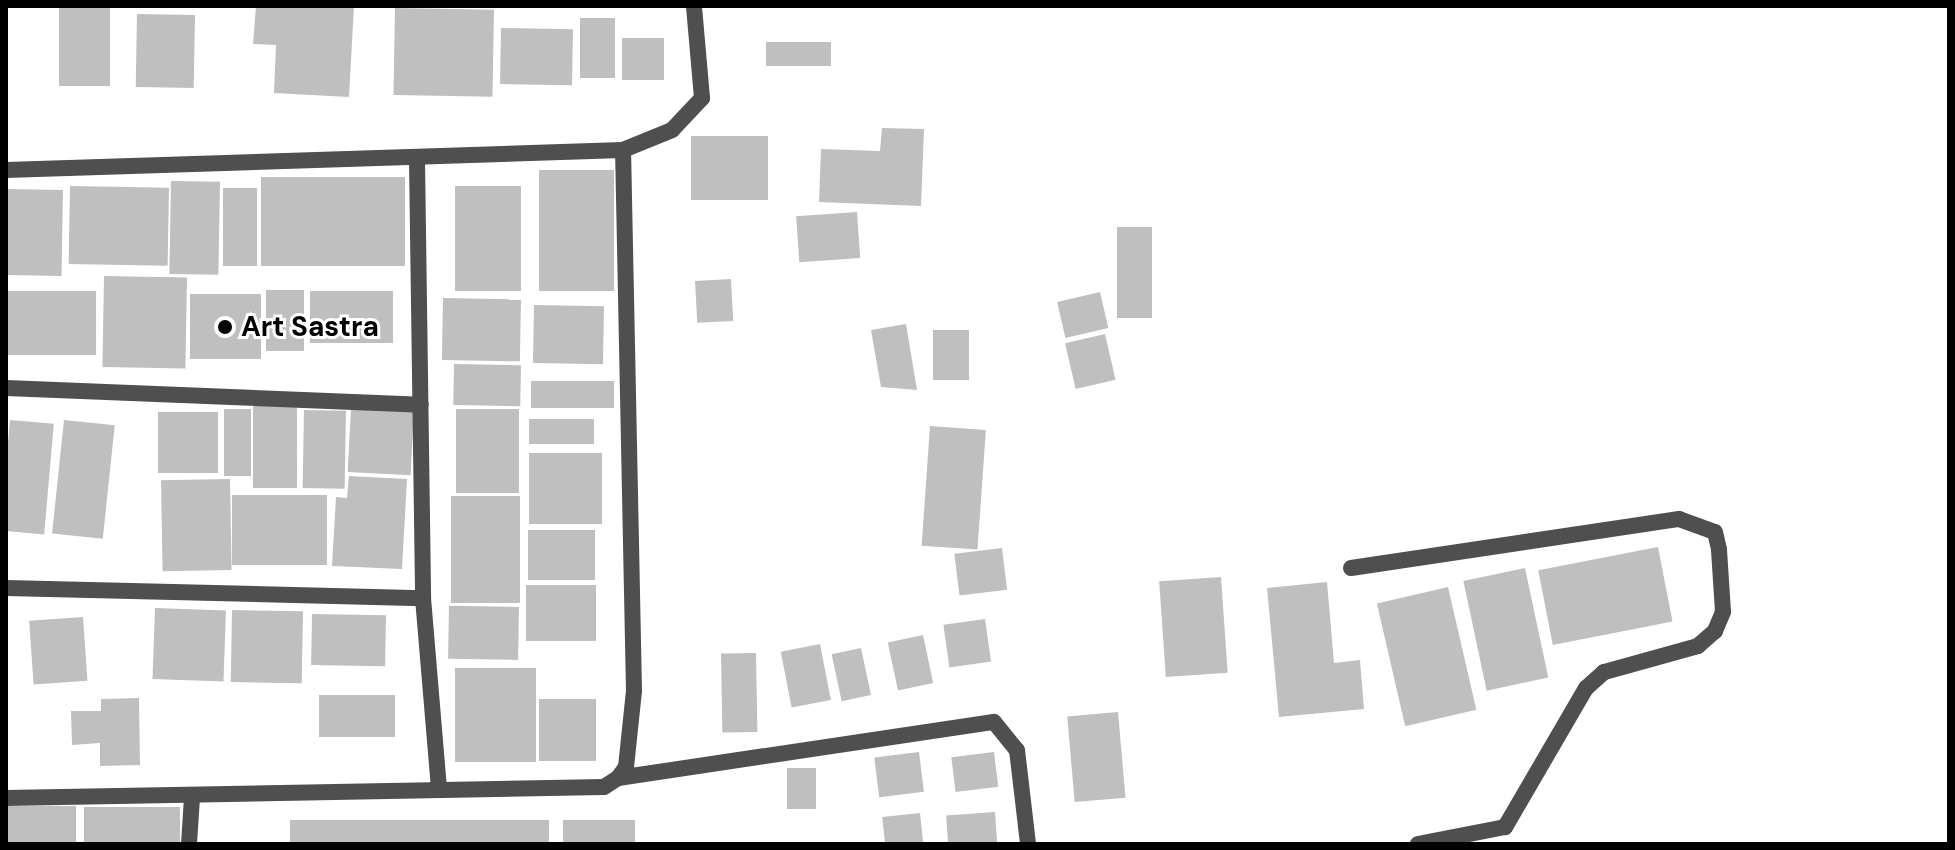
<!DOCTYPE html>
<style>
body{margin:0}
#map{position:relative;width:1955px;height:850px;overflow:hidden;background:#fff;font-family:"DM Sans",sans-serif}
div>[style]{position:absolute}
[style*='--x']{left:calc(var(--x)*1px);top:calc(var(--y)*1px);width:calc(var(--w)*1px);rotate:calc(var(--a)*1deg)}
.building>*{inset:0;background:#bfbfbf;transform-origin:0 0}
.street>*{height:16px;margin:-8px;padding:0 8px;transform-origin:8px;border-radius:8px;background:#4f4f4f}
.dots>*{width:22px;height:22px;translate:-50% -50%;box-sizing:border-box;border:4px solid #fff;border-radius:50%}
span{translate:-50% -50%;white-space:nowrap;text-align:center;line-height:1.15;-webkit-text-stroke:6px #fff;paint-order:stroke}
.poi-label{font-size:28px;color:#000;font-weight:700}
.left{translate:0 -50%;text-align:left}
.frame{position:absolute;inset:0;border:8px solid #000;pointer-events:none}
</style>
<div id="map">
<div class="building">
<div style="left:59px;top:6px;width:51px;height:80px"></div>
<div style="clip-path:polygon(256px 6px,354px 6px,349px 97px,274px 93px,276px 45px,253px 44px)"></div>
<div style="left:395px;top:8px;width:99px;height:87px;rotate:1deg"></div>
<div style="left:137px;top:14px;width:58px;height:73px;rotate:1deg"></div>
<div style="left:580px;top:18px;width:35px;height:60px"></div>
<div style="left:501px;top:28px;width:72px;height:56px;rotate:1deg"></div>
<div style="left:664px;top:38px;width:42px;height:42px;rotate:90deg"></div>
<div style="left:766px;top:42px;width:65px;height:24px"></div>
<div style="clip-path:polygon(882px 128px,924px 129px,921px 206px,819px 202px,821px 149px,880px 151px)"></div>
<div style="left:768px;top:136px;width:64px;height:77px;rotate:90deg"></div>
<div style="left:539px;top:170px;width:75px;height:121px"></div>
<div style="left:261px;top:177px;width:144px;height:89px"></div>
<div style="left:171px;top:181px;width:49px;height:93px;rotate:1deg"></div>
<div style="left:70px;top:186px;width:99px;height:78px;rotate:1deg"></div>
<div style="left:455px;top:186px;width:66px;height:105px"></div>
<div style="left:223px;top:188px;width:34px;height:78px"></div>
<div style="left:6px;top:189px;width:57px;height:86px;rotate:1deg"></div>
<div style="left:857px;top:212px;width:46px;height:61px;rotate:86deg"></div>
<div style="left:1117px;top:227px;width:35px;height:91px"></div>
<div style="left:104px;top:276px;width:83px;height:91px;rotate:1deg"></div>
<div style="left:731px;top:279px;width:42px;height:36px;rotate:87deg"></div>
<div style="left:266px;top:290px;width:38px;height:61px"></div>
<div style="left:6px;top:291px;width:90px;height:64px"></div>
<div style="left:310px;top:291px;width:83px;height:52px"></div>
<div style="left:1100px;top:292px;width:37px;height:44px;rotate:77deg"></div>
<div style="left:190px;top:294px;width:71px;height:65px"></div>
<div style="left:443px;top:298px;width:78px;height:62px;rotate:1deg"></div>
<div style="left:534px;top:305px;width:70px;height:58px;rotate:1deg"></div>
<div style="clip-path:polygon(906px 324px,917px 390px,881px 387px,871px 330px)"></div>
<div style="left:969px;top:330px;width:50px;height:36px;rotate:90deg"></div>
<div style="left:1105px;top:334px;width:47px;height:41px;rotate:77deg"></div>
<div style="left:454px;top:364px;width:67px;height:41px;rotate:1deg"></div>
<div style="left:531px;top:381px;width:83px;height:27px"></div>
<div style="left:253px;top:406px;width:44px;height:82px"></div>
<div style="left:351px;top:408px;width:63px;height:64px;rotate:3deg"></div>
<div style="left:224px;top:409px;width:27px;height:67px"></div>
<div style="left:456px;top:409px;width:63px;height:84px"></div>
<div style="left:304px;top:410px;width:42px;height:78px;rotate:1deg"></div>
<div style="left:158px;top:412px;width:60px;height:61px"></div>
<div style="left:529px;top:419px;width:65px;height:25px"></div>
<div style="left:10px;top:420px;width:44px;height:111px;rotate:5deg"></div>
<div style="left:64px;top:420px;width:51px;height:114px;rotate:6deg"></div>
<div style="left:930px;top:426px;width:56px;height:120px;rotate:4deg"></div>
<div style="left:529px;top:453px;width:73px;height:71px"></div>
<div style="clip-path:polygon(349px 476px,407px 479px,402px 569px,332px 566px,336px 497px,347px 498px)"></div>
<div style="left:230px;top:479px;width:91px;height:69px;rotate:89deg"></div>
<div style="left:327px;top:495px;width:70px;height:95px;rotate:90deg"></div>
<div style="left:451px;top:496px;width:69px;height:107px"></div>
<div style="left:528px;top:530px;width:67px;height:50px"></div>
<div style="left:1658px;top:547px;width:76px;height:122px;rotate:79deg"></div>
<div style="left:1002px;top:548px;width:42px;height:48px;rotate:83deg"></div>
<div style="left:1525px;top:568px;width:112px;height:63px;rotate:78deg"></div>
<div style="left:1221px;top:577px;width:96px;height:62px;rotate:86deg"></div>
<div style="clip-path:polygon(1327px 582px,1334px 663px,1360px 660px,1364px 709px,1279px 717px,1267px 588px)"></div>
<div style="left:526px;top:585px;width:70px;height:56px"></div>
<div style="left:1448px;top:587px;width:126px;height:73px;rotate:77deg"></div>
<div style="left:519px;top:607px;width:53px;height:70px;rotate:91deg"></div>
<div style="left:155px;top:608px;width:71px;height:71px;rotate:2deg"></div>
<div style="left:232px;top:610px;width:71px;height:72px;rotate:1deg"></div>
<div style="left:312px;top:614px;width:74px;height:51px;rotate:1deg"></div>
<div style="left:83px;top:617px;width:64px;height:54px;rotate:86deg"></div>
<div style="left:985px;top:619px;width:43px;height:42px;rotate:82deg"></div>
<div style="left:923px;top:635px;width:49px;height:36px;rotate:78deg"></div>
<div style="left:820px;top:644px;width:57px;height:40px;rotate:79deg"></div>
<div style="left:861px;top:648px;width:48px;height:30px;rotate:78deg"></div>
<div style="left:756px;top:653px;width:79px;height:35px;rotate:89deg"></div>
<div style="left:455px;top:668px;width:81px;height:94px"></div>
<div style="left:319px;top:695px;width:76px;height:42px"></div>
<div style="clip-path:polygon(139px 698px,140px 765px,100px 766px,100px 743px,72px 745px,71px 711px,101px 711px,101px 699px)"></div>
<div style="left:539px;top:699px;width:57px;height:62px"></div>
<div style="left:1118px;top:712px;width:86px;height:51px;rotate:85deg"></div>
<div style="left:919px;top:752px;width:40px;height:45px;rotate:83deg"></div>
<div style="left:994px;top:752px;width:35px;height:43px;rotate:83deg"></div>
<div style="left:787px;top:768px;width:29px;height:41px"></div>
<div style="left:6px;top:806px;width:70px;height:38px"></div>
<div style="left:84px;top:807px;width:96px;height:37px"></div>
<div style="left:995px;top:812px;width:32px;height:49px;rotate:86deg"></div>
<div style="left:920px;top:813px;width:31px;height:38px;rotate:84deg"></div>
<div style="left:290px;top:820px;width:259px;height:24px"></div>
<div style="left:563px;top:820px;width:72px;height:24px"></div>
</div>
<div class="street">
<div style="--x:417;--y:160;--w:438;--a:89.2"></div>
<div style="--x:423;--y:598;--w:191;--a:85.2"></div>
<div style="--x:6;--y:170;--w:617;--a:-1.86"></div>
<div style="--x:623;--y:150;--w:53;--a:-22.2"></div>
<div style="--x:672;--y:130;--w:44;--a:-46.8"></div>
<div style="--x:702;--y:98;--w:92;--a:-95"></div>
<div style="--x:6;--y:388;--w:415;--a:2.3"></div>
<div style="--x:1351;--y:568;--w:332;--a:-8.5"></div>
<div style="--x:1679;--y:519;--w:38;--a:20"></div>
<div style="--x:1715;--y:532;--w:18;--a:77"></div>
<div style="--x:1719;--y:550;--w:62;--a:86.3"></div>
<div style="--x:1723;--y:612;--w:21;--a:113"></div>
<div style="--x:1715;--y:631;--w:23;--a:139"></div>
<div style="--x:1698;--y:646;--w:98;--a:164.5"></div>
<div style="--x:1604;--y:672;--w:24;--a:138"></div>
<div style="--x:1586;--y:688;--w:161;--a:120.2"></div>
<div style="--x:1505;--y:827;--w:89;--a:168.9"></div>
<div style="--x:6;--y:588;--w:417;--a:1.4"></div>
<div style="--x:618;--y:778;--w:380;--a:-8.5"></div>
<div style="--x:994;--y:722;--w:36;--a:51"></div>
<div style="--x:1017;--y:750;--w:95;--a:83.3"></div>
<div style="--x:6;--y:798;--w:598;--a:-1.05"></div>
<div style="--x:604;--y:787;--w:17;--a:-33"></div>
<div style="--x:618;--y:778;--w:14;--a:-54"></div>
<div style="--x:626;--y:767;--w:76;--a:-84"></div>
<div style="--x:634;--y:691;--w:541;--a:-91.16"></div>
<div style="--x:189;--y:844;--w:46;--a:-86.3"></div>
</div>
<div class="dots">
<div style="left:225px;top:327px;background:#000"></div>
</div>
<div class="poi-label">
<span class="left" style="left:241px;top:327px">Art Sastra</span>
</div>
<div class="frame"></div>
</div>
